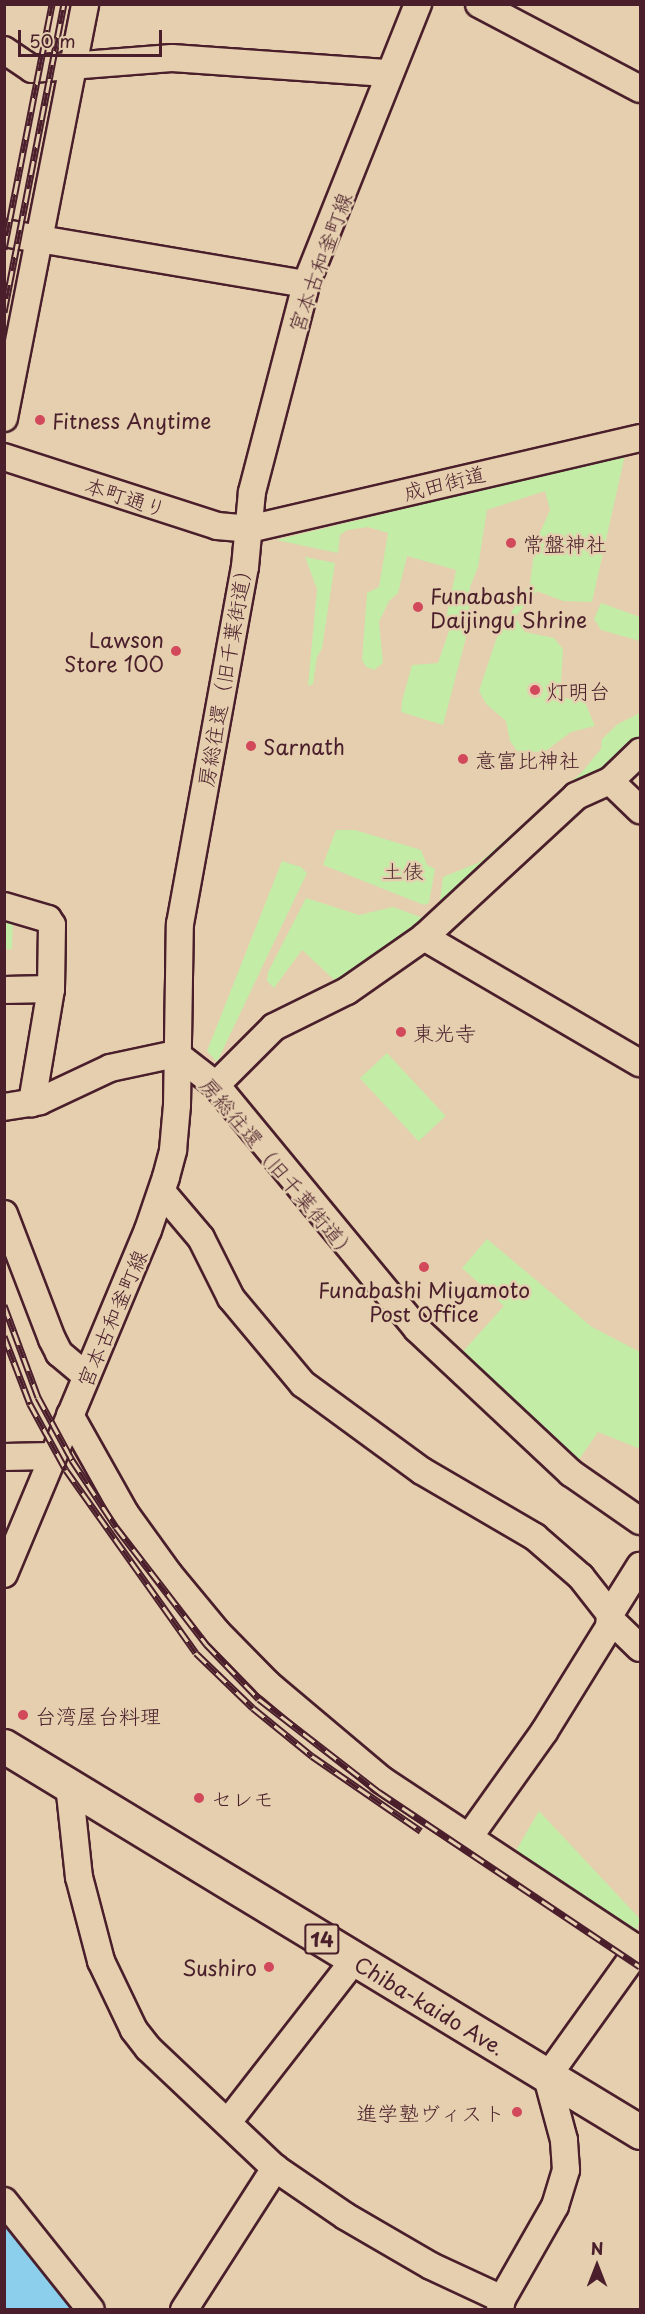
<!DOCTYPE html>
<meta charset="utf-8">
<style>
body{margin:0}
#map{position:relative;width:645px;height:2314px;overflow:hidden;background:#e5cfaf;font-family:"Playpen Sans","Klee One",sans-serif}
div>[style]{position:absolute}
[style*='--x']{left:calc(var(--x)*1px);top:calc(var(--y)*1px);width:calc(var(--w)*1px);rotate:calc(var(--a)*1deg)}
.green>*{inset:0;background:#c3eca7;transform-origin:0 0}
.water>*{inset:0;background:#8ccfed}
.roads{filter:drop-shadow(2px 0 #4a1f2b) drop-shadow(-2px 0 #4a1f2b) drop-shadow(0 2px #4a1f2b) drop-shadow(0 -2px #4a1f2b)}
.minor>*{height:26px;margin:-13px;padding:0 13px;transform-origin:13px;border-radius:13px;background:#e5cfaf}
.highway>*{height:33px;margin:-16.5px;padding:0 16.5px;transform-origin:16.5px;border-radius:16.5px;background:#e5cfaf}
.rail>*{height:7px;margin-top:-3.5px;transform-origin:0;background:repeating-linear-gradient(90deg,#e5cfaf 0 14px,#4a1f2b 0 28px);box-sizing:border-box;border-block:2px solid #4a1f2b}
.dots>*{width:16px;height:16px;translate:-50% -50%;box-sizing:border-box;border:3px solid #e5cfaf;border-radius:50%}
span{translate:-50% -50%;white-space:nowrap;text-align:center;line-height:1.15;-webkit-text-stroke:5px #e5cfaf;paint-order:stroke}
.shield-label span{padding:2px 4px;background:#e5cfaf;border:2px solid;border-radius:4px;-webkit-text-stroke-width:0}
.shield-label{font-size:20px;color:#4a1f2b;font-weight:700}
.street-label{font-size:21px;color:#4a1f2b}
.poi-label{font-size:21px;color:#4a1f2b}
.left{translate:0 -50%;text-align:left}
.right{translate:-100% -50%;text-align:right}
.park-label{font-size:21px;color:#563437}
.frame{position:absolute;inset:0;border:6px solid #4a1f2b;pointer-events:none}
.north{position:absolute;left:567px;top:2236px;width:60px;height:60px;-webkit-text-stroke:4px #e5cfaf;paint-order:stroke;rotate:0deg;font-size:16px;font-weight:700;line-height:24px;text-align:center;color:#4a1f2b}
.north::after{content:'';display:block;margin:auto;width:21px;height:27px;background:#4a1f2b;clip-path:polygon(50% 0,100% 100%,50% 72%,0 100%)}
.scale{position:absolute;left:18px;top:30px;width:144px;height:27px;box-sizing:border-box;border:3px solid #4a1f2b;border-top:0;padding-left:8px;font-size:18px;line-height:21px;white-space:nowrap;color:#4a1f2b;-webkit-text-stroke:4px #e5cfaf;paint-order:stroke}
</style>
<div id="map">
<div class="green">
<div style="clip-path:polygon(625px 455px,592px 602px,563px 601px,537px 591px,515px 617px,525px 632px,554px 638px,563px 649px,560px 698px,584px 700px,595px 726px,571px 732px,544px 752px,517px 751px,510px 741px,506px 721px,486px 704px,479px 691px,499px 631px,530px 584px,535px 544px,550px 510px,545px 491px,487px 510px,478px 567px,470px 587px,469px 626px,443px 725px,401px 712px,402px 701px,412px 665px,438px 663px,449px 631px,447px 614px,456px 570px,407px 556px,398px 593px,389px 601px,379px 622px,383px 663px,374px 670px,366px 667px,362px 660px,367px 593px,379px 587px,388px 533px,368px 527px,347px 530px,340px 535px,338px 553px,276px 540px)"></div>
<div style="clip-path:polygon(305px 557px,335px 563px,322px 648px,317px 657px,313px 684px,308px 686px,317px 589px)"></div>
<div style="clip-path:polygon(601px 603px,640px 617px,640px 641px,601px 630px,594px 619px)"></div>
<div style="clip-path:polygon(640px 713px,640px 746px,439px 908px,443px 877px,480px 862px,582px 772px,601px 749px,602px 739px,618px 724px)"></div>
<div style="clip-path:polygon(336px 830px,355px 830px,421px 850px,427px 865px,435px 869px,429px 903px,424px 905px,323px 865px)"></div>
<div style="clip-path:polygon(282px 861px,301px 867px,307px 873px,217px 1062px,207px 1051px)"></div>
<div style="clip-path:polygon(306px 898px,359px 915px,393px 907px,426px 919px,341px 986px,302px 950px,274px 988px,267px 981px,268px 972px)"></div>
<div style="clip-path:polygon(4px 912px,13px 914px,12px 949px,5px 949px)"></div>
<div style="left:387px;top:1053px;width:86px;height:37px;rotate:47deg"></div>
<div style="clip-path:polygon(487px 1239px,592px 1327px,640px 1352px,640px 1449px,598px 1432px,574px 1467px,458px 1357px,504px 1306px,462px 1268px)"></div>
<div style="clip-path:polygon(539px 1811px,640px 1919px,636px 1932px,514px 1854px)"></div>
</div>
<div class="water">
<div style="clip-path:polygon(5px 2218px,78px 2309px,5px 2309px)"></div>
</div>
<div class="roads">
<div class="minor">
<div style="--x:479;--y:4;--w:182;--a:27.8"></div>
<div style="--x:4;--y:50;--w:34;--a:34"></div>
<div style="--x:32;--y:69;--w:140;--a:-4.5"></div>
<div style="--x:172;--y:58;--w:218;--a:4"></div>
<div style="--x:4;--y:233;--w:306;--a:9.6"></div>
<div style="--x:4;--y:418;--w:422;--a:-78.9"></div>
<div style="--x:4;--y:457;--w:224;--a:17.9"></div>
<div style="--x:217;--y:526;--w:32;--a:5"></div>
<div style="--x:249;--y:529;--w:401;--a:-13.1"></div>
<div style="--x:610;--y:781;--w:42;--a:44"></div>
<div style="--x:4;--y:906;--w:46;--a:16.5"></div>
<div style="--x:48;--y:919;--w:7;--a:56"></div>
<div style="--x:52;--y:925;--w:64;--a:90.9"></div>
<div style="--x:51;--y:989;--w:116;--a:99.5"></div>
<div style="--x:424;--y:937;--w:250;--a:30.3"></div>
<div style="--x:4;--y:990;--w:47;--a:-1.2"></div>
<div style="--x:176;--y:1054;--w:51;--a:37.8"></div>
<div style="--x:216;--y:1085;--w:316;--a:50.5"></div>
<div style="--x:417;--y:1329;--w:211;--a:43.1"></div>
<div style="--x:571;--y:1473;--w:84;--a:34.8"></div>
<div style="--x:216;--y:1085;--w:82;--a:-45"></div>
<div style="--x:274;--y:1027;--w:81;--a:-26.3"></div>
<div style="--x:347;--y:991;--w:94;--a:-35"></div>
<div style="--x:424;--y:937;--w:207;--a:-42.8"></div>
<div style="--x:576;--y:796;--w:37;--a:-24"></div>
<div style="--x:610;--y:781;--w:42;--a:-44"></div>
<div style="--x:4;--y:1107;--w:36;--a:-9"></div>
<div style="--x:40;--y:1101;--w:77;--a:-25.2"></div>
<div style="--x:110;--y:1068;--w:67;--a:-12"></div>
<div style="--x:162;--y:1192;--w:60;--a:49.7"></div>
<div style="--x:201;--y:1238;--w:67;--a:63.4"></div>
<div style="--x:231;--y:1298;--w:112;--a:50.1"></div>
<div style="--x:303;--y:1384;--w:147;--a:36.2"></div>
<div style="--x:422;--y:1471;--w:131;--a:30.3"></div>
<div style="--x:535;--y:1537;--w:61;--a:41"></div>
<div style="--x:581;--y:1577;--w:47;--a:51.9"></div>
<div style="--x:610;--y:1614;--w:13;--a:94"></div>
<div style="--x:609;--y:1627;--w:123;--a:121.8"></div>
<div style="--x:544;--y:1732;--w:129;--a:125.5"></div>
<div style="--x:4;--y:1214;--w:134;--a:69"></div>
<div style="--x:52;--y:1339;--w:16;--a:63"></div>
<div style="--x:59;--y:1353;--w:35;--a:40"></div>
<div style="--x:70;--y:1415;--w:112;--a:60.7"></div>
<div style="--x:125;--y:1513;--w:75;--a:54.2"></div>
<div style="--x:169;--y:1574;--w:75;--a:50.4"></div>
<div style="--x:217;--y:1632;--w:73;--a:45.6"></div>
<div style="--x:268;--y:1684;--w:149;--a:40.1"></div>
<div style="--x:382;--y:1780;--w:310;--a:33.5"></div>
<div style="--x:4;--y:1457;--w:48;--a:-1.2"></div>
<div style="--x:4;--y:1574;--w:373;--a:-67.3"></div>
<div style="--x:148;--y:1230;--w:56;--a:-71.2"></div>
<div style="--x:166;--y:1177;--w:28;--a:-75"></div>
<div style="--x:173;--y:1150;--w:45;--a:-84.9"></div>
<div style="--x:177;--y:1105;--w:181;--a:-89.1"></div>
<div style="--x:180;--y:924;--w:363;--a:-79.7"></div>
<div style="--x:245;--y:567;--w:75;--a:-84.7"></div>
<div style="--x:252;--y:492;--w:215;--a:-75.4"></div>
<div style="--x:306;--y:284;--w:302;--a:-68.2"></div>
<div style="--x:610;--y:1614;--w:57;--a:-58"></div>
<div style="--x:611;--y:1620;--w:40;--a:44"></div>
<div style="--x:69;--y:1784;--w:94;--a:83.9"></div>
<div style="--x:79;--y:1877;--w:87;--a:75.3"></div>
<div style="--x:101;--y:1961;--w:76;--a:64.4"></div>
<div style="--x:134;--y:2030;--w:23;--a:52"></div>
<div style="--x:148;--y:2048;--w:175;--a:43.4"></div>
<div style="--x:275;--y:2168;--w:85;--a:34.4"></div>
<div style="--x:345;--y:2216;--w:99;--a:30.2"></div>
<div style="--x:431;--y:2266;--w:78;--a:24.9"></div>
<div style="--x:228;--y:2122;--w:207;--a:-52.1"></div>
<div style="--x:4;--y:2201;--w:139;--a:51.4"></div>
<div style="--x:184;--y:2310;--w:169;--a:-57.3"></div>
<div style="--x:500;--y:2310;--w:11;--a:-80"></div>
<div style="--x:502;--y:2299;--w:107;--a:-60.3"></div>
<div style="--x:555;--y:2206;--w:38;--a:-73"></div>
<div style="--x:566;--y:2170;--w:30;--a:-94"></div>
<div style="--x:564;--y:2140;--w:65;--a:-105.1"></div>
<div style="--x:547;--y:2077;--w:160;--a:-54.4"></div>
</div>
<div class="highway">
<div style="--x:4;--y:1746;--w:744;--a:31.25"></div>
</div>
</div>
<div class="rail">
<div style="--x:4;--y:249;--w:250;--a:-78.9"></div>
<div style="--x:4;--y:312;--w:314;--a:-79"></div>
<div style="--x:4;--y:1305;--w:98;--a:69.7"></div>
<div style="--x:38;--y:1397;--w:72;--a:61.6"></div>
<div style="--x:72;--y:1460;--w:80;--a:56.7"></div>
<div style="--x:116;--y:1527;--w:148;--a:52.4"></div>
<div style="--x:206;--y:1644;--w:76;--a:46.1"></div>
<div style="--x:259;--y:1699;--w:152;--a:37.8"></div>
<div style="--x:379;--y:1792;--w:314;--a:33.8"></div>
<div style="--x:4;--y:1336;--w:73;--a:69.1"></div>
<div style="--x:30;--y:1404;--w:75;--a:61.4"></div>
<div style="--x:66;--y:1470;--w:224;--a:54.6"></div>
<div style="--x:196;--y:1653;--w:79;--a:44"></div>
<div style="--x:253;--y:1708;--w:76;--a:39.1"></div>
<div style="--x:312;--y:1756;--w:132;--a:34.5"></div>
</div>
<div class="dots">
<div style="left:40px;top:420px;background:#d1495b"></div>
<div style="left:511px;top:543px;background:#d1495b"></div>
<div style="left:418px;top:607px;background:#d1495b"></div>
<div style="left:176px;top:651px;background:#d1495b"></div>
<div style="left:535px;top:690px;background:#d1495b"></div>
<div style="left:251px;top:746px;background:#d1495b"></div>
<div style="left:463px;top:759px;background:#d1495b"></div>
<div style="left:401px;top:1032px;background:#d1495b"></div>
<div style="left:424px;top:1267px;background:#d1495b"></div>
<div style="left:23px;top:1715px;background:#d1495b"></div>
<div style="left:199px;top:1798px;background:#d1495b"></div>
<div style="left:269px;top:1967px;background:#d1495b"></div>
<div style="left:517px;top:2112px;background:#d1495b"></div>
</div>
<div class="shield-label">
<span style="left:322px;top:1939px">14</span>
</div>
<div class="street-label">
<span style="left:319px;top:262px;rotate:-70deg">宮本古和釜町線</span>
<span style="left:444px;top:482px;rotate:-14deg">成田街道</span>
<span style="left:126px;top:496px;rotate:18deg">本町通り</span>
<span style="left:224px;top:673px;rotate:-80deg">房総往還（旧千葉街道）</span>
<span style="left:280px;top:1168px;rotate:50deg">房総往還（旧千葉街道）</span>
<span style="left:111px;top:1318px;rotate:-67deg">宮本古和釜町線</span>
<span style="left:430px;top:2005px;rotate:31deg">Chiba-kaido Ave.</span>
</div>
<div class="poi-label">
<span class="left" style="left:52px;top:420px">Fitness Anytime</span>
<span class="left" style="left:523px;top:543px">常盤神社</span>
<span class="left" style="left:430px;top:607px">Funabashi<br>Daijingu Shrine</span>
<span class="right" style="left:164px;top:651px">Lawson<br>Store 100</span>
<span class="left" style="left:547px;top:690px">灯明台</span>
<span class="left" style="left:263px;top:746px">Sarnath</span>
<span class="left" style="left:475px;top:759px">意富比神社</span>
<span class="left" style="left:413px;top:1032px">東光寺</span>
<span style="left:424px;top:1301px">Funabashi Miyamoto<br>Post Office</span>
<span class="left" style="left:35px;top:1715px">台湾屋台料理</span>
<span class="left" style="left:211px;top:1798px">セレモ</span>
<span class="right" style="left:257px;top:1967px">Sushiro</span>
<span class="right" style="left:505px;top:2112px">進学塾ヴィスト</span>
</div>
<div class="park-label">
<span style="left:403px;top:870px">土俵</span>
</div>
<div class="frame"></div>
<div class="north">N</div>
<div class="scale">50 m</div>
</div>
